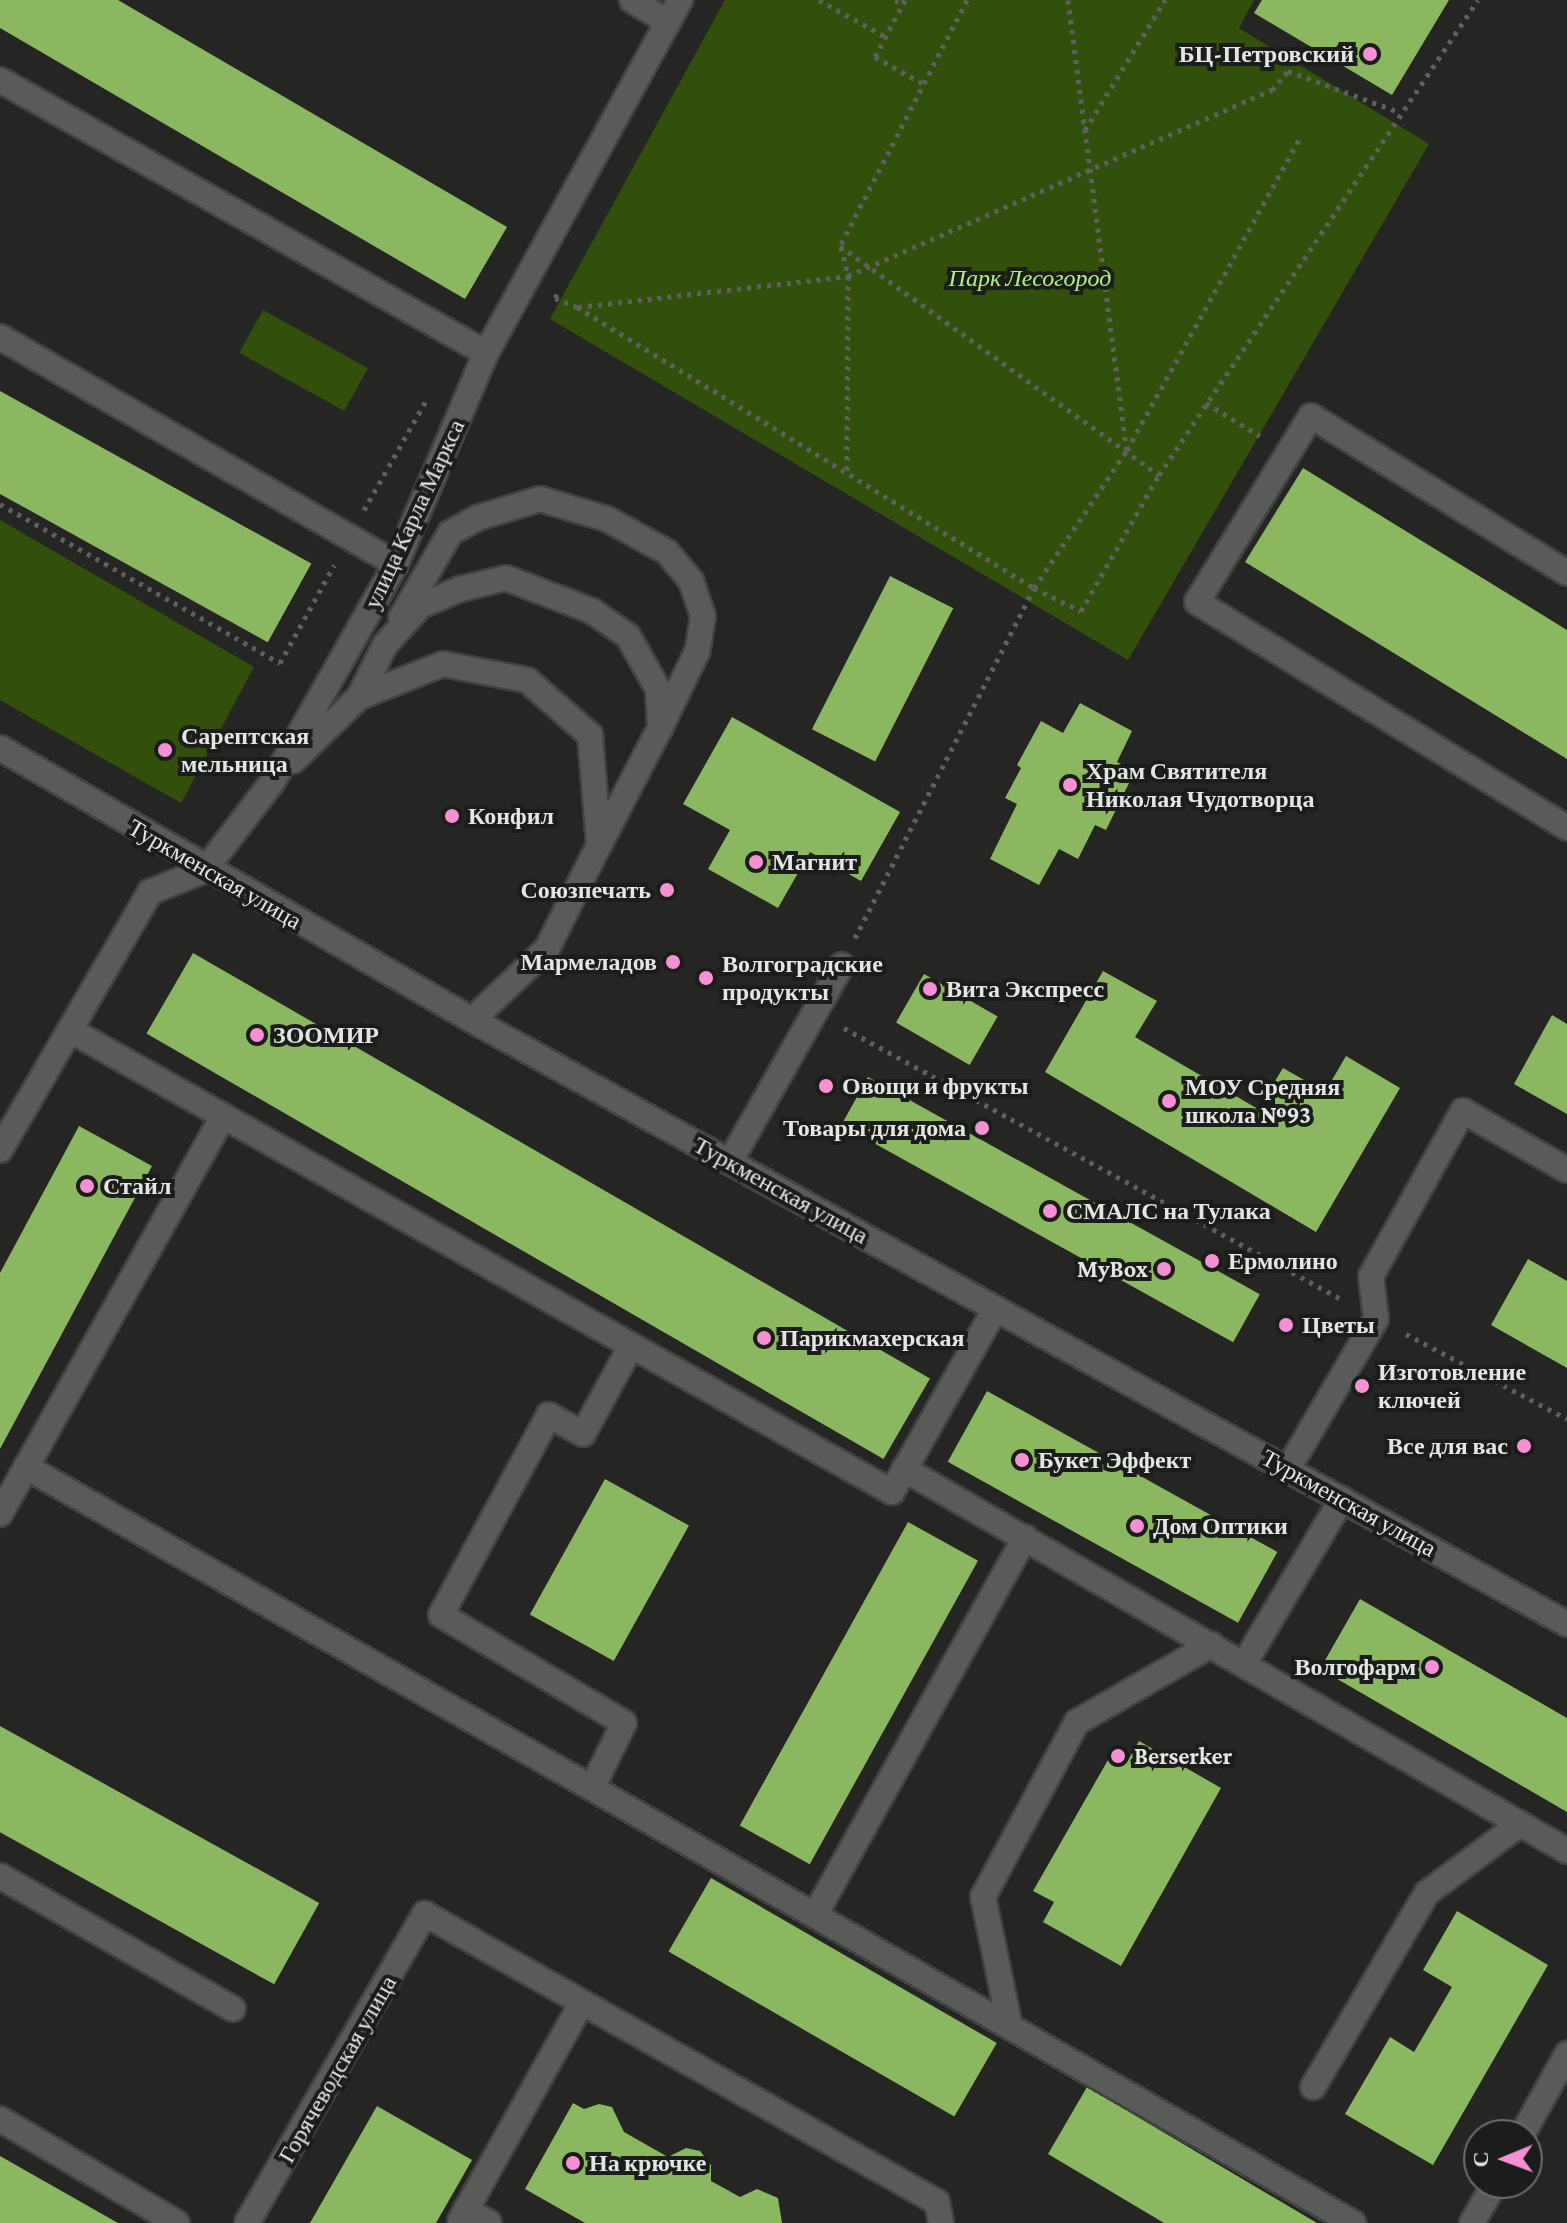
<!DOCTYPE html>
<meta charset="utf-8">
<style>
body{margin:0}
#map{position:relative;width:1567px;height:2223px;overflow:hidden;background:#252623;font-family:"Crimson Pro",serif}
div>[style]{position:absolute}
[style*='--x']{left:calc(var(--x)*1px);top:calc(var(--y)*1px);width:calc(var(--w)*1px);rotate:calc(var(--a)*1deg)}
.green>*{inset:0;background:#32500c;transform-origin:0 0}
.building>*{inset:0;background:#8ab760;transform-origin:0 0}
.path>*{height:5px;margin-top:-2.5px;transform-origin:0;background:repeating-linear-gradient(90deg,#5e605d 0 4px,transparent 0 10px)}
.roads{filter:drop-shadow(2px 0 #414341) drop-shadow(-2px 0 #414341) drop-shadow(0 2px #414341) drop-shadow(0 -2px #414341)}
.minor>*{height:24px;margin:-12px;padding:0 12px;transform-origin:12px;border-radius:12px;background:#595b58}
.dots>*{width:22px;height:22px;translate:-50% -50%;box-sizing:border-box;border:4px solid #1b1d1a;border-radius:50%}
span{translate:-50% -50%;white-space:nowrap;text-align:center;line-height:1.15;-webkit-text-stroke:8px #1b1d1a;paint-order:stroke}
.poi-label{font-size:24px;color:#e4e6e4;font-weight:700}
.right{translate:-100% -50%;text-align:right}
.left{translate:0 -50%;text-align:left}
.park-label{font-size:24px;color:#b5f07e;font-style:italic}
.street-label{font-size:24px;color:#e4e6e4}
.north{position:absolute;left:1463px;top:2119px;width:80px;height:80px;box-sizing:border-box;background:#1b1d1a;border:2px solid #6b6d6b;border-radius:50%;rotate:269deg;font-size:22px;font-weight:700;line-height:32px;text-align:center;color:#e4e6e4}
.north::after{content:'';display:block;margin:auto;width:28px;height:36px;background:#f591d2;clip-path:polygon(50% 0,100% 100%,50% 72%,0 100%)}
</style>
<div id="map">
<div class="green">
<div style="clip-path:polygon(725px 0,1254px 0,1239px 28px,1429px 144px,1128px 660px,550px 319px)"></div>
<div style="left:263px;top:310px;width:120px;height:49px;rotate:29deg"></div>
<div style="clip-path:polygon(0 520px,254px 667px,181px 803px,0 700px)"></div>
</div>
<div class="building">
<div style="clip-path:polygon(0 0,118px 0,507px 227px,465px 299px,0 28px)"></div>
<div style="clip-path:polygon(1262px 0,1449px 0,1392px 95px,1254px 13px)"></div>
<div style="left:0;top:391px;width:356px;height:90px;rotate:29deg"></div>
<div style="clip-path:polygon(1303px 468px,1567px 630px,1567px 759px,1245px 562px)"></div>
<div style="left:890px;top:576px;width:71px;height:172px;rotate:27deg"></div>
<div style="clip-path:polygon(1080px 703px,1132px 731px,1117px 762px,1135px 771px,1106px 830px,1095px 825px,1078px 859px,1059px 849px,1039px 885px,990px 859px,1017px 804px,1005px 798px,1021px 768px,1017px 765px,1041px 721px,1063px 733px)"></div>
<div style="clip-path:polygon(732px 717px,900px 812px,861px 881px,810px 852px,778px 908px,708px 869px,730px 830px,683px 804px)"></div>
<div style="left:193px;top:953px;width:851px;height:93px;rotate:30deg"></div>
<div style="clip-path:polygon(1103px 971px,1157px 1001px,1135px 1037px,1258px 1109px,1283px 1068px,1325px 1092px,1346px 1056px,1400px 1088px,1316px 1232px,1045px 1072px)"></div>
<div style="left:924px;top:974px;width:85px;height:56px;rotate:30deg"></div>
<div style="clip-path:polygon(1552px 1015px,1567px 1024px,1567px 1114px,1514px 1084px)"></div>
<div style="left:868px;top:1077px;width:448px;height:55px;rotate:29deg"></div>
<div style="clip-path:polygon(79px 1126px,152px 1166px,0 1449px,0 1273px)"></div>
<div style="clip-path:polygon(1528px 1259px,1567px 1281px,1567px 1368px,1491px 1325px)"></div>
<div style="left:987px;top:1391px;width:332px;height:81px;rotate:29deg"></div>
<div style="left:605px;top:1479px;width:96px;height:155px;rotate:29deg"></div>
<div style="left:908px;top:1522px;width:80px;height:347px;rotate:29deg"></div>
<div style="clip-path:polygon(1360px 1599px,1567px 1718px,1567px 1812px,1320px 1669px)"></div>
<div style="left:0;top:1726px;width:365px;height:93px;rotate:29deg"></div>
<div style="clip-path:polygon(1139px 1741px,1221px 1788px,1121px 1966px,1043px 1922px,1054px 1902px,1033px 1891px,1112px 1753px,1127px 1762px)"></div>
<div style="left:711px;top:1878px;width:330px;height:85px;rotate:30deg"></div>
<div style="clip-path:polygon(1457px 1911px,1548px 1965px,1433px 2165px,1345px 2114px,1390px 2037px,1414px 2052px,1452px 1987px,1423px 1970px)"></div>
<div style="clip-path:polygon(1087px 2087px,1317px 2223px,1164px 2223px,1048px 2154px)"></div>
<div style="clip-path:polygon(573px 2103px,584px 2109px,599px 2104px,612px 2107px,624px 2132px,668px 2157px,686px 2148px,700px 2151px,711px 2165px,711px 2181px,740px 2197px,757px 2189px,778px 2198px,782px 2223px,585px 2223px,525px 2189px)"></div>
<div style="clip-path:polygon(377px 2106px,472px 2160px,436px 2223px,310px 2223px)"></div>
<div style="clip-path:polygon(0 2156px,118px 2223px,0 2223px)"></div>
</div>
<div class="path">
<div style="--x:819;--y:0;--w:77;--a:28.9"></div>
<div style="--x:895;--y:0;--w:9;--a:27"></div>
<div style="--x:905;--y:0;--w:64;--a:117.8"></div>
<div style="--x:875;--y:57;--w:56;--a:28.9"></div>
<div style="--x:967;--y:0;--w:277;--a:117.3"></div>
<div style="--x:840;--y:246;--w:393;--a:35.7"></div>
<div style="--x:1159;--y:475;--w:572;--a:-56.12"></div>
<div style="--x:1068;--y:0;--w:453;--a:82.6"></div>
<div style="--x:1085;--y:130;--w:153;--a:-58.4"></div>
<div style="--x:841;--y:247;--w:30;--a:76"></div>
<div style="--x:848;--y:276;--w:196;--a:90.3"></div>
<div style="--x:557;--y:294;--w:4;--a:117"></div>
<div style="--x:555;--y:298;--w:24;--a:22"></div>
<div style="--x:577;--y:307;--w:536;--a:31.59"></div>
<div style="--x:1034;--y:588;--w:166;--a:-56"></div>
<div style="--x:1127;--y:450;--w:357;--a:-61"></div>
<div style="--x:578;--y:307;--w:272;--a:-6.5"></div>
<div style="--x:848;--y:276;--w:463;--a:-23.7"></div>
<div style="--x:1272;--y:90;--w:25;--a:-50"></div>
<div style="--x:1288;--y:71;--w:118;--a:20.3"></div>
<div style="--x:1206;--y:403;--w:63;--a:31.4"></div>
<div style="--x:0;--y:504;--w:322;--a:29.6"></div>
<div style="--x:280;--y:663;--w:112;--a:-61.1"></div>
<div style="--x:364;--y:510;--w:125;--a:-60.4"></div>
<div style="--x:855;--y:938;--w:393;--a:-62.9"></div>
<div style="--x:1034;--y:588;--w:52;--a:26.1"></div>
<div style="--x:1081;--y:611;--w:157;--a:-60.2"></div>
<div style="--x:844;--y:1028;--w:566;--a:28.6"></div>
<div style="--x:1406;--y:1334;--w:182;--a:27.8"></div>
</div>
<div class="roads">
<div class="minor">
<div style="--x:632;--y:0;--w:42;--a:31.4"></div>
<div style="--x:0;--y:80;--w:557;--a:29.32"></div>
<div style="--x:0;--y:337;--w:456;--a:29.8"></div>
<div style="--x:1567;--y:573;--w:300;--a:-148.5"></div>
<div style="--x:1311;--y:416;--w:218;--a:121.5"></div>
<div style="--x:1197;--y:602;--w:434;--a:31.4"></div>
<div style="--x:401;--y:618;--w:98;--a:-60"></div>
<div style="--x:450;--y:533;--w:31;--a:-29"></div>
<div style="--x:477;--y:518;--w:66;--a:-16.8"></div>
<div style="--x:540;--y:499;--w:70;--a:16.6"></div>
<div style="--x:607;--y:519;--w:68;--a:28.8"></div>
<div style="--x:667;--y:552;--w:38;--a:50"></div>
<div style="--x:691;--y:581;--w:37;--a:71"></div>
<div style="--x:703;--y:616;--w:36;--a:99"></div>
<div style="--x:697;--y:652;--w:82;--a:115.9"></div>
<div style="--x:359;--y:697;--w:58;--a:-63.4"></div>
<div style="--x:385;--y:645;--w:52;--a:-48.1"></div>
<div style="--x:420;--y:606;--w:43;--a:-23"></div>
<div style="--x:460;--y:589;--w:47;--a:-13.4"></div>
<div style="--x:506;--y:578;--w:92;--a:21"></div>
<div style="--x:592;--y:611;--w:44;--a:34.8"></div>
<div style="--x:628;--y:636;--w:61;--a:60.5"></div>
<div style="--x:658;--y:689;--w:39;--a:87"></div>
<div style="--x:660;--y:728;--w:132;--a:117.5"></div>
<div style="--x:0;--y:748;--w:545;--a:29.95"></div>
<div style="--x:472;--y:1020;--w:1251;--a:28.88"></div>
<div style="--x:293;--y:761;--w:92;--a:-44.1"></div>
<div style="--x:359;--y:697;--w:90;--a:-21.4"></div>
<div style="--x:443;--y:664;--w:86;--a:10.8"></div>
<div style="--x:527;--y:680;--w:84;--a:41.1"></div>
<div style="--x:590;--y:735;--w:110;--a:85.3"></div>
<div style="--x:599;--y:845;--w:116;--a:116.6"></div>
<div style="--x:547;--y:949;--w:103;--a:136.6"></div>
<div style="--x:70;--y:1030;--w:943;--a:29.34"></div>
<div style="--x:892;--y:1492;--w:208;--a:-60.6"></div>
<div style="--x:0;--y:1150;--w:298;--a:-59.8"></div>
<div style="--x:150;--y:892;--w:59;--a:-21.8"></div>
<div style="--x:205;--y:870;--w:112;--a:-52.6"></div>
<div style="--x:273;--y:781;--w:249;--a:-60.5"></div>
<div style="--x:396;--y:564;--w:229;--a:-66.9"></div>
<div style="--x:486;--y:353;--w:403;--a:-61.2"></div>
<div style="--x:731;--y:1160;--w:224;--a:-60.4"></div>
<div style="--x:631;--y:1346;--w:100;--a:118.6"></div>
<div style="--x:583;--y:1434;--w:39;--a:-151"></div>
<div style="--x:549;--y:1415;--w:227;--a:118.4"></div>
<div style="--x:441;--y:1615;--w:212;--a:30.5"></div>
<div style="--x:624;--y:1723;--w:72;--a:116.2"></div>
<div style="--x:592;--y:1788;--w:877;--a:29.75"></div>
<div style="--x:26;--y:1467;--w:651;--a:29.56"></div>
<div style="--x:904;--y:1469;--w:765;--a:29.95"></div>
<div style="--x:1288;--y:1469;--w:174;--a:-59.6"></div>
<div style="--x:1376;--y:1319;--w:43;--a:-96.6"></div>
<div style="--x:1371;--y:1276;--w:189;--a:-60.9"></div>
<div style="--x:1463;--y:1111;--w:120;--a:29.6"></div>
<div style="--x:0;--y:1514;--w:455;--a:-60.7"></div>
<div style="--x:1244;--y:1664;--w:192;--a:-59.3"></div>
<div style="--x:0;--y:1876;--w:268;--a:29.7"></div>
<div style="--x:816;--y:1913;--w:430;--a:-60.9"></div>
<div style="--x:1010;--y:2027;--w:133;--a:-101.7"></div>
<div style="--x:983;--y:1897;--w:199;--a:-61.8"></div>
<div style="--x:1077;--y:1722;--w:155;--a:-29.9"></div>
<div style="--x:1313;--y:2087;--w:225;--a:-59.6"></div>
<div style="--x:1427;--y:1893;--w:116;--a:-36.6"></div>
<div style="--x:0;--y:2119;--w:205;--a:30.4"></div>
<div style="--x:1522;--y:2135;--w:93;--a:-60.9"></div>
<div style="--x:466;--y:2210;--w:236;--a:-60.8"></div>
<div style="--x:460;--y:2221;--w:13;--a:-61"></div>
<div style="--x:466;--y:2210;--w:26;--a:29"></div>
<div style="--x:247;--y:2223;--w:357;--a:-60.1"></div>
<div style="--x:425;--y:1914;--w:587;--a:29.36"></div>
<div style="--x:937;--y:2202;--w:21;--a:79"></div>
<div style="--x:1472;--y:2223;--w:46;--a:-60.1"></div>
</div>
</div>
<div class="dots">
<div style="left:1370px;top:54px;background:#f591d2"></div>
<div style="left:165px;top:750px;background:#f591d2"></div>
<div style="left:1070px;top:785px;background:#f591d2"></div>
<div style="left:452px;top:816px;background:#f591d2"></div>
<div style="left:756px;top:862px;background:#f591d2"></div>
<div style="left:667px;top:890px;background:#f591d2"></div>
<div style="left:673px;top:962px;background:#f591d2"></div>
<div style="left:706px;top:978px;background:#f591d2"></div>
<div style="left:930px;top:989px;background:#f591d2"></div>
<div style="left:257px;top:1035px;background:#f591d2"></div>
<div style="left:826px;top:1086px;background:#f591d2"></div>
<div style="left:1169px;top:1101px;background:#f591d2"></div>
<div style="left:982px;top:1128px;background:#f591d2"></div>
<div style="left:87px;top:1186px;background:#f591d2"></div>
<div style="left:1050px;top:1211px;background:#f591d2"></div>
<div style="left:1212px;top:1261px;background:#f591d2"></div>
<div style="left:1164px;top:1269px;background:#f591d2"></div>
<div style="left:1286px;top:1325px;background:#f591d2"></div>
<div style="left:764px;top:1338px;background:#f591d2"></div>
<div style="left:1362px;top:1386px;background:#f591d2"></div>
<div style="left:1524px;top:1446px;background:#f591d2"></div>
<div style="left:1022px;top:1460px;background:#f591d2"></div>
<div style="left:1137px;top:1526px;background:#f591d2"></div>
<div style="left:1432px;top:1667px;background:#f591d2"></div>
<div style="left:1118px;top:1756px;background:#f591d2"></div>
<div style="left:573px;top:2163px;background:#f591d2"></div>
</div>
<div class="poi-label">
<span class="right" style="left:1354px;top:54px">БЦ-Петровский</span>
<span class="left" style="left:181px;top:750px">Сарептская<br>мельница</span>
<span class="left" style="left:1086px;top:785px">Храм Святителя<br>Николая Чудотворца</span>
<span class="left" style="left:468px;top:816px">Конфил</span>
<span class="left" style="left:772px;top:862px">Магнит</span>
<span class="right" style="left:651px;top:890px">Союзпечать</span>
<span class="right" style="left:657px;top:962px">Мармеладов</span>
<span class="left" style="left:722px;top:978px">Волгоградские<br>продукты</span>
<span class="left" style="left:946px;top:989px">Вита Экспресс</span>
<span class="left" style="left:273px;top:1035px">ЗООМИР</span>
<span class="left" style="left:842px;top:1086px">Овощи и фрукты</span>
<span class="left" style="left:1185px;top:1101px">МОУ Средняя<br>школа №93</span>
<span class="right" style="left:966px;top:1128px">Товары для дома</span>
<span class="left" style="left:103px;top:1186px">Стайл</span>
<span class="left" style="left:1066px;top:1211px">СМАЛС на Тулака</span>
<span class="left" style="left:1228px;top:1261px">Ермолино</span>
<span class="right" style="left:1148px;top:1269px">MyBox</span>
<span class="left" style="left:1302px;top:1325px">Цветы</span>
<span class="left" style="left:780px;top:1338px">Парикмахерская</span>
<span class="left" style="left:1378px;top:1386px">Изготовление<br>ключей</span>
<span class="right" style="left:1508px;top:1446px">Все для вас</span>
<span class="left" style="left:1038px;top:1460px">Букет Эффект</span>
<span class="left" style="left:1153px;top:1526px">Дом Оптики</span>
<span class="right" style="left:1416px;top:1667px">Волгофарм</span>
<span class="left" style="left:1134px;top:1756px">Berserker</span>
<span class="left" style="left:589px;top:2163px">На крючке</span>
</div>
<div class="park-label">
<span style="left:1030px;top:278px">Парк Лесогород</span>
</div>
<div class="street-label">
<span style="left:414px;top:514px;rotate:-65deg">улица Карла Маркса</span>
<span style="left:215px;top:874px;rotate:30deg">Туркменская улица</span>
<span style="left:781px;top:1190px;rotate:29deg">Туркменская улица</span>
<span style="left:1349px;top:1503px;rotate:29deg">Туркменская улица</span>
<span style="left:337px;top:2069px;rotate:-60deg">Горячеводская улица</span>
</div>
<div class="north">С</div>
</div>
